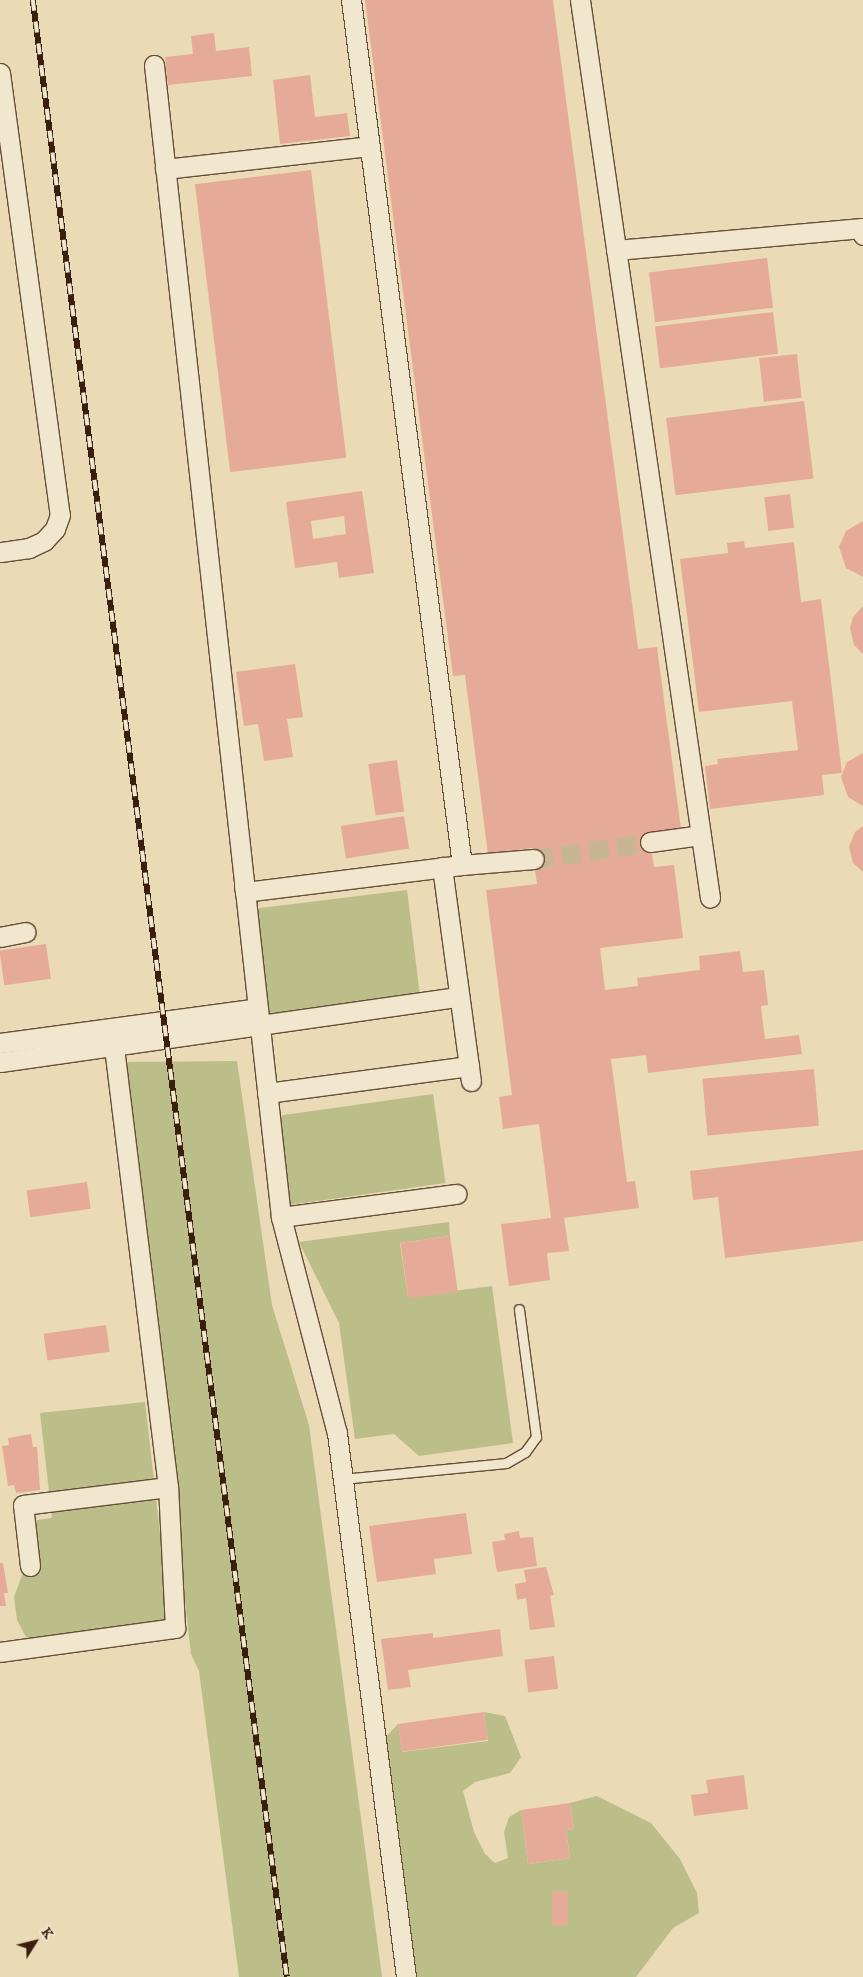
<!DOCTYPE html>
<style>
body{margin:0}
#map{position:relative;width:863px;height:1977px;overflow:hidden;background:#eadab5;font-family:"IM FELL DW Pica",serif}
div>[style]{position:absolute}
[style*='--x']{left:calc(var(--x)*1px);top:calc(var(--y)*1px);width:calc(var(--w)*1px);rotate:calc(var(--a)*1deg)}
.green>*{inset:0;background:#bcbe8a;transform-origin:0 0}
.building>*{inset:0;background:#e6ab98;transform-origin:0 0}
.minor-tunnel>*{height:19px;margin-top:-9.5px;transform-origin:0;background:repeating-linear-gradient(90deg,#c7b594 0 19px,transparent 0 28px)}
.roads{filter:drop-shadow(1px 0 #664e38) drop-shadow(-1px 0 #664e38) drop-shadow(0 1px #664e38) drop-shadow(0 -1px #664e38)}
.service>*{height:9px;margin:-4.5px;padding:0 4.5px;transform-origin:4.5px;border-radius:4.5px;background:#f1e7cf}
.minor>*{height:19px;margin:-9.5px;padding:0 9.5px;transform-origin:9.5px;border-radius:9.5px;background:#f1e7cf}
.rail>*{height:5.5px;margin-top:-2.75px;transform-origin:0;background:repeating-linear-gradient(90deg,#f1e7cf 0 11px,#3a1f0e 0 22px);box-sizing:border-box;border-block:1px solid #3a1f0e}
span{translate:-50% -50%;white-space:nowrap;text-align:center;line-height:1.15;-webkit-text-stroke:4px #f1e7cf;paint-order:stroke}
.north{position:absolute;left:10px;top:1917px;width:50px;height:50px;-webkit-text-stroke:4px #f1e7cf;paint-order:stroke;rotate:54deg;font-size:14px;font-weight:700;line-height:20px;text-align:center;color:#3a1f0e}
.north::after{content:'';display:block;margin:auto;width:18px;height:22px;background:#3a1f0e;clip-path:polygon(50% 0,100% 100%,50% 72%,0 100%)}
</style>
<div id="map">
<div class="green">
<div style="left:407px;top:890px;width:110px;height:158px;rotate:83deg"></div>
<div style="clip-path:polygon(237px 1061px,272px 1305px,309px 1425px,382px 1977px,239px 1977px,199px 1671px,191px 1654px,124px 1062px)"></div>
<div style="left:433px;top:1094px;width:90px;height:158px;rotate:82deg"></div>
<div style="clip-path:polygon(449px 1222px,450px 1236px,400px 1243px,408px 1297px,492px 1286px,513px 1443px,419px 1456px,394px 1434px,355px 1439px,339px 1323px,299px 1242px)"></div>
<div style="clip-path:polygon(145px 1402px,171px 1629px,42px 1643px,26px 1637px,17px 1620px,14px 1597px,22px 1575px,33px 1563px,29px 1521px,52px 1518px,40px 1413px)"></div>
<div style="clip-path:polygon(484px 1712px,505px 1716px,521px 1757px,510px 1773px,475px 1782px,463px 1791px,474px 1832px,485px 1854px,495px 1863px,508px 1858px,504px 1832px,509px 1817px,521px 1810px,528px 1864px,570px 1858px,566px 1830px,574px 1829px,570px 1803px,597px 1796px,651px 1823px,680px 1859px,697px 1893px,699px 1913px,673px 1928px,636px 1977px,414px 1977px,383px 1740px,398px 1724px,402px 1752px,488px 1741px)"></div>
</div>
<div class="building">
<div style="clip-path:polygon(365px 0,553px 0,638px 649px,657px 647px,681px 829px,649px 833px,654px 867px,674px 865px,683px 938px,600px 948px,605px 990px,638px 986px,637px 978px,700px 970px,699px 956px,740px 951px,743px 972px,764px 970px,768px 1005px,761px 1006px,765px 1039px,799px 1035px,802px 1054px,648px 1073px,646px 1055px,611px 1059px,627px 1182px,635px 1181px,639px 1208px,564px 1218px,569px 1251px,547px 1253px,550px 1280px,509px 1286px,501px 1224px,551px 1218px,539px 1124px,503px 1129px,499px 1097px,512px 1095px,486px 890px,537px 884px,532px 848px,488px 854px,465px 675px,453px 676px)"></div>
<div style="clip-path:polygon(214px 33px,216px 51px,249px 47px,252px 76px,168px 85px,165px 57px,193px 54px,191px 36px)"></div>
<div style="clip-path:polygon(310px 75px,315px 117px,347px 113px,350px 136px,280px 144px,273px 80px)"></div>
<div style="left:311px;top:170px;width:290px;height:117px;rotate:83deg"></div>
<div style="left:767px;top:258px;width:50px;height:119px;rotate:83deg"></div>
<div style="left:773px;top:312px;width:42px;height:119px;rotate:83deg"></div>
<div style="left:797px;top:354px;width:44px;height:38px;rotate:84deg"></div>
<div style="left:804px;top:401px;width:78px;height:139px;rotate:83deg"></div>
<div style="clip-path:polygon(evenodd,362px 491px,374px 573px,339px 578px,337px 562px,295px 568px,286px 502px,362px 491px,344px 516px,346px 534px,313px 539px,311px 521px,344px 516px)"></div>
<div style="left:790px;top:494px;width:34px;height:26px;rotate:83deg"></div>
<div style="clip-path:polygon(863px 521px,863px 577px,846px 568px,839px 547px,846px 531px)"></div>
<div style="clip-path:polygon(744px 541px,745px 548px,794px 542px,801px 602px,821px 599px,842px 773px,822px 775px,824px 795px,710px 809px,705px 766px,718px 764px,717px 759px,798px 750px,792px 701px,699px 712px,680px 559px,728px 553px,727px 543px)"></div>
<div style="clip-path:polygon(863px 606px,863px 654px,854px 645px,850px 628px,853px 617px)"></div>
<div style="clip-path:polygon(295px 664px,303px 717px,287px 719px,293px 757px,264px 761px,258px 724px,244px 726px,236px 672px)"></div>
<div style="clip-path:polygon(863px 753px,863px 806px,848px 797px,841px 777px,847px 762px)"></div>
<div style="left:397px;top:760px;width:52px;height:29px;rotate:82deg"></div>
<div style="left:404px;top:816px;width:33px;height:64px;rotate:81deg"></div>
<div style="clip-path:polygon(863px 826px,863px 872px,853px 863px,849px 847px,855px 832px)"></div>
<div style="left:46px;top:944px;width:35px;height:47px;rotate:82deg"></div>
<div style="left:814px;top:1069px;width:57px;height:112px;rotate:85deg"></div>
<div style="clip-path:polygon(863px 1150px,863px 1241px,725px 1258px,718px 1197px,693px 1200px,690px 1171px)"></div>
<div style="left:87px;top:1182px;width:27px;height:61px;rotate:82deg"></div>
<div style="left:450px;top:1236px;width:56px;height:50px;rotate:82deg"></div>
<div style="left:106px;top:1325px;width:27px;height:63px;rotate:82deg"></div>
<div style="clip-path:polygon(31px 1434px,33px 1447px,37px 1447px,40px 1490px,16px 1493px,14px 1485px,8px 1486px,2px 1446px,9px 1445px,8px 1438px)"></div>
<div style="clip-path:polygon(466px 1513px,472px 1554px,434px 1559px,436px 1574px,377px 1582px,369px 1526px)"></div>
<div style="clip-path:polygon(519px 1531px,520px 1538px,533px 1537px,537px 1566px,497px 1572px,492px 1542px,505px 1540px,504px 1534px)"></div>
<div style="clip-path:polygon(0 1563px,3px 1563px,8px 1593px,4px 1593px,6px 1606px,0 1606px)"></div>
<div style="clip-path:polygon(546px 1567px,554px 1595px,550px 1596px,555px 1627px,530px 1630px,526px 1598px,517px 1600px,515px 1584px,526px 1582px,524px 1570px)"></div>
<div style="clip-path:polygon(500px 1629px,503px 1656px,408px 1670px,411px 1687px,388px 1690px,381px 1639px,433px 1633px,433px 1638px)"></div>
<div style="left:554px;top:1656px;width:33px;height:30px;rotate:83deg"></div>
<div style="left:484px;top:1712px;width:28px;height:87px;rotate:82deg"></div>
<div style="clip-path:polygon(744px 1775px,748px 1809px,694px 1816px,691px 1795px,708px 1793px,706px 1780px)"></div>
<div style="clip-path:polygon(570px 1803px,574px 1829px,566px 1830px,570px 1858px,528px 1864px,521px 1810px)"></div>
<div style="left:552px;top:1891px;width:16px;height:34px"></div>
</div>
<div class="minor-tunnel">
<div style="--x:534;--y:859;--w:117;--a:-8.3"></div>
</div>
<div class="roads">
<div class="service">
<div style="--x:342;--y:1479;--w:165;--a:-5.6"></div>
<div style="--x:506;--y:1463;--w:22;--a:-30"></div>
<div style="--x:525;--y:1452;--w:19;--a:-54"></div>
<div style="--x:536;--y:1437;--w:129;--a:-97.6"></div>
</div>
<div class="minor">
<div style="--x:580;--y:0;--w:907;--a:81.76"></div>
<div style="--x:154;--y:65;--w:1159;--a:83.71"></div>
<div style="--x:281;--y:1217;--w:223;--a:75.5"></div>
<div style="--x:337;--y:1433;--w:548;--a:82.77"></div>
<div style="--x:0;--y:73;--w:446;--a:82.3"></div>
<div style="--x:60;--y:515;--w:15;--a:110"></div>
<div style="--x:55;--y:529;--w:16;--a:133"></div>
<div style="--x:44;--y:541;--w:17;--a:155"></div>
<div style="--x:29;--y:548;--w:29;--a:172"></div>
<div style="--x:165;--y:169;--w:205;--a:-6.4"></div>
<div style="--x:616;--y:250;--w:247;--a:-5.1"></div>
<div style="--x:862;--y:228;--w:7;--a:82"></div>
<div style="--x:650;--y:842;--w:51;--a:-7.8"></div>
<div style="--x:462;--y:865;--w:72;--a:-4.8"></div>
<div style="--x:442;--y:867;--w:216;--a:82.3"></div>
<div style="--x:244;--y:885;--w:7;--a:82"></div>
<div style="--x:245;--y:892;--w:219;--a:-7.1"></div>
<div style="--x:462;--y:865;--w:872;--a:-97.31"></div>
<div style="--x:0;--y:937;--w:26;--a:-11"></div>
<div style="--x:0;--y:1043;--w:260;--a:-7.7"></div>
<div style="--x:0;--y:1062;--w:464;--a:-8.1"></div>
<div style="--x:267;--y:1093;--w:204;--a:-7.6"></div>
<div style="--x:281;--y:1217;--w:177;--a:-7.5"></div>
<div style="--x:30;--y:1566;--w:61;--a:-96.5"></div>
<div style="--x:23;--y:1505;--w:146;--a:-7.1"></div>
<div style="--x:0;--y:1652;--w:177;--a:-7.8"></div>
<div style="--x:175;--y:1628;--w:141;--a:-92.8"></div>
<div style="--x:168;--y:1487;--w:445;--a:-97"></div>
</div>
</div>
<div class="rail">
<div style="--x:33;--y:0;--w:1993;--a:82.68"></div>
</div>
<div class="north">K</div>
</div>
